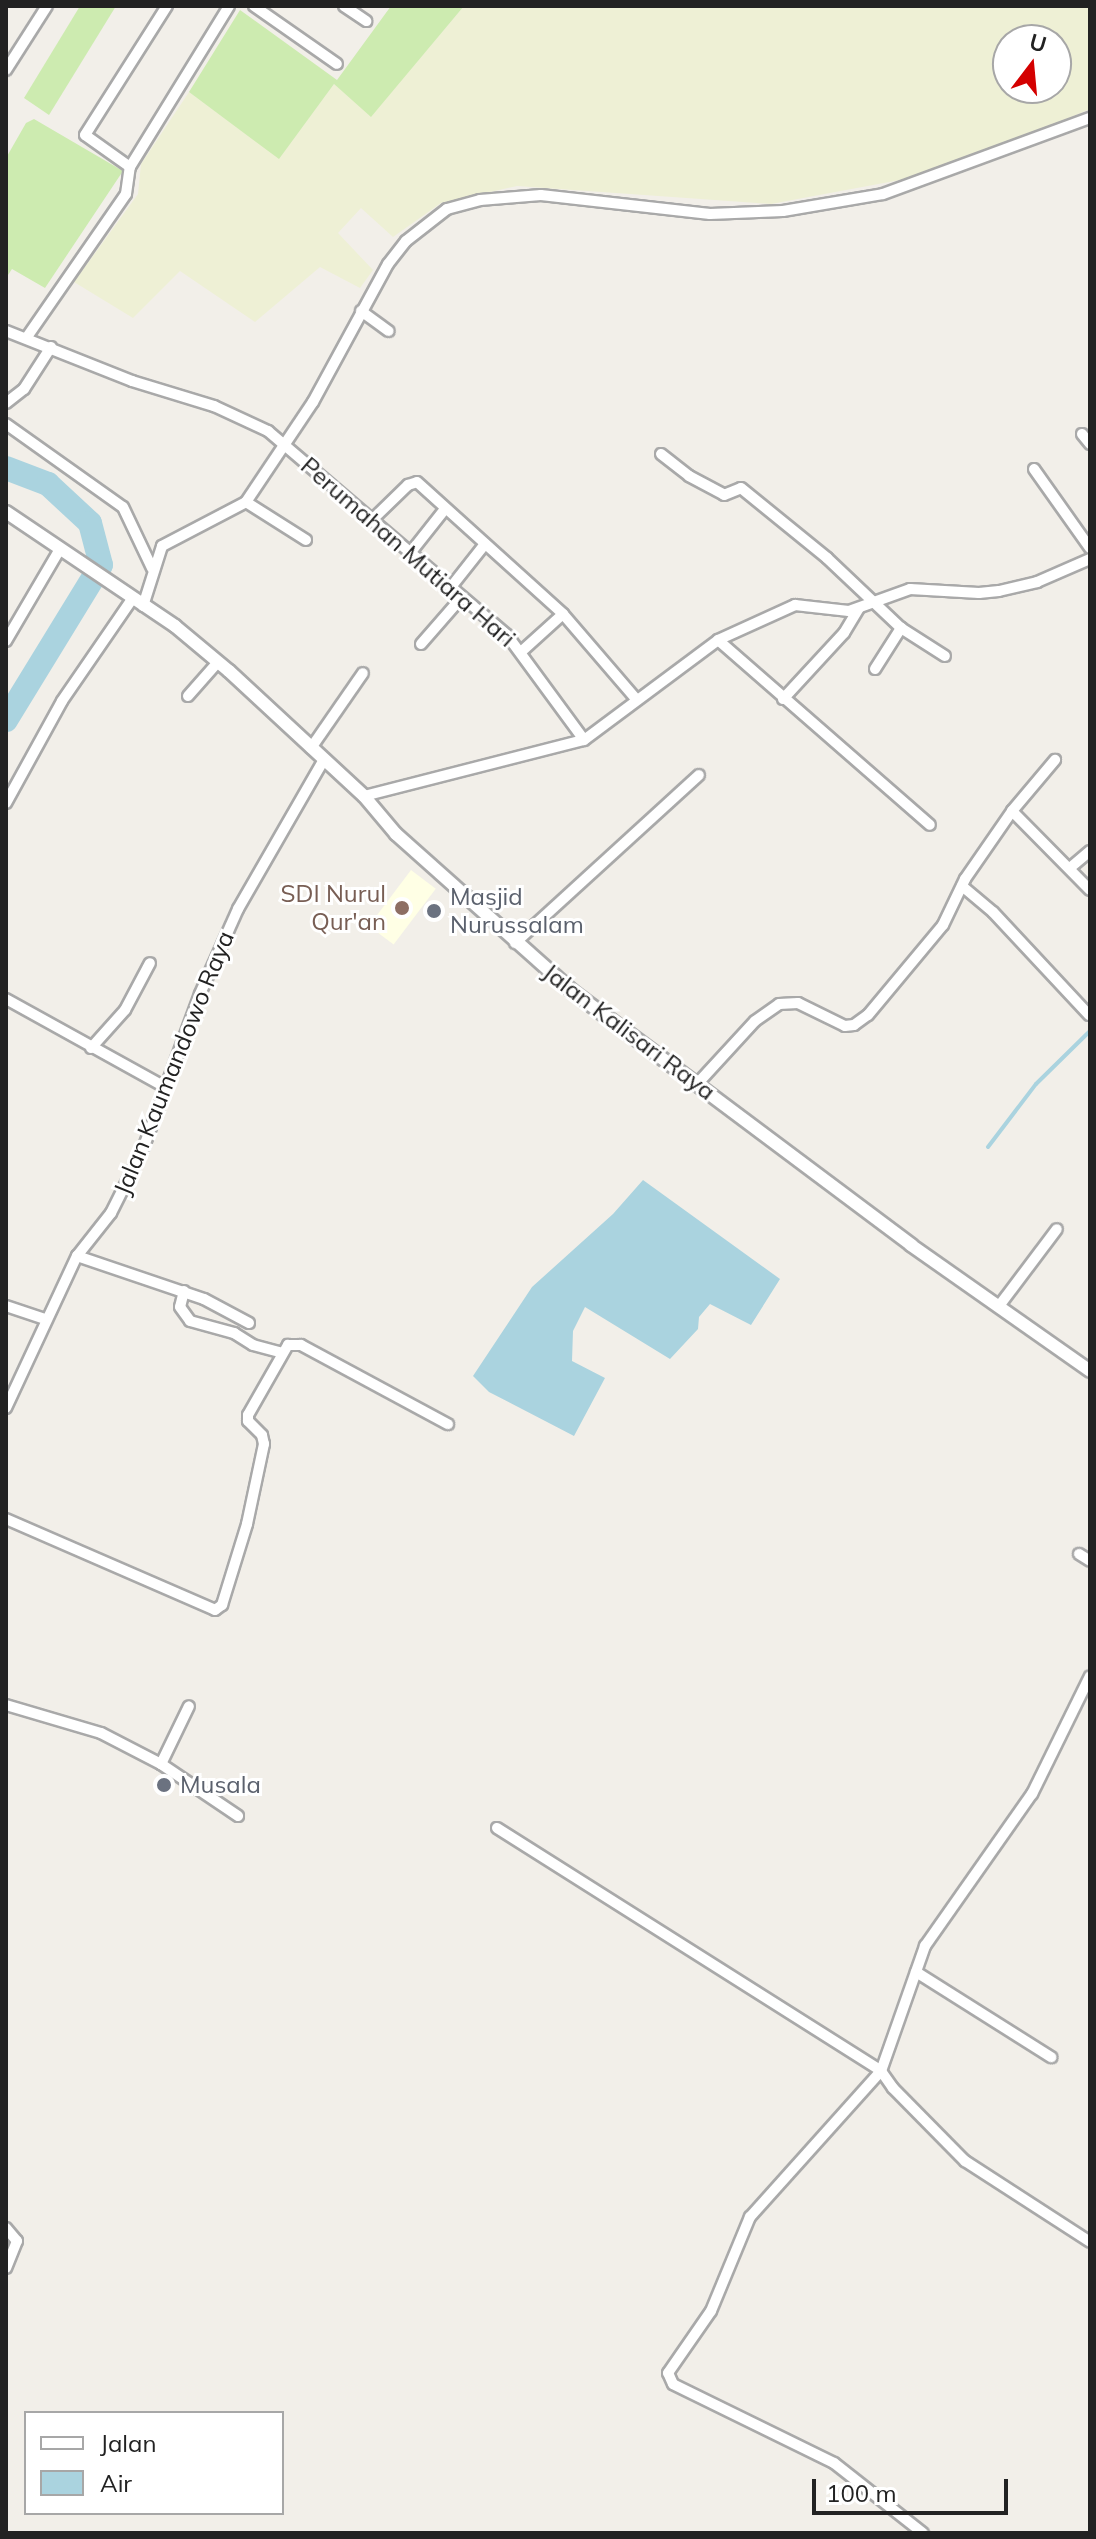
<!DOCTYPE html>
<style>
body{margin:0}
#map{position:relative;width:1096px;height:2539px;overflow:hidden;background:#f2efe9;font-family:Mulish,sans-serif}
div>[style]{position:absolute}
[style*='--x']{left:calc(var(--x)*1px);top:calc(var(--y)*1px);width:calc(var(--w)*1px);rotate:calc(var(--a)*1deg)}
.education>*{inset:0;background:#ffffe5;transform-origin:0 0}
.farmland>*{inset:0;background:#eef0d5}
.grass>*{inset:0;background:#cdebb0}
.water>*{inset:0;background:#aad3df}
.stream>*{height:4px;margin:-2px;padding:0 2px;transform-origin:2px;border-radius:2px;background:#aad3df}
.river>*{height:24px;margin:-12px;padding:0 12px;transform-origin:12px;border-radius:12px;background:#aad3df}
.roads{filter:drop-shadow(2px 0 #a9a9a9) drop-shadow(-2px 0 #a9a9a9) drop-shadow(0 2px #a9a9a9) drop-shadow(0 -2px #a9a9a9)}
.minor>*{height:10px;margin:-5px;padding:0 5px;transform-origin:5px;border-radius:5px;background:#fff}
.tertiary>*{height:12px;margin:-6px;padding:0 6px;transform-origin:6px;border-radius:6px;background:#fff}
.dots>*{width:22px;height:22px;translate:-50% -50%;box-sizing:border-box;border:4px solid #fff;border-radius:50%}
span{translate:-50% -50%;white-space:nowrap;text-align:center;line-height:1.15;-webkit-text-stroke:6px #fff;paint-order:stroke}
.street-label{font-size:24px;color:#222}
.education-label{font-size:24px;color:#785e54}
.right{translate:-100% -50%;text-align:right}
.worship-label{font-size:24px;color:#5b616d}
.left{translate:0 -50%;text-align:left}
.frame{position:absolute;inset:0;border:8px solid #222;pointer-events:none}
.legend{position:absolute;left:24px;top:2411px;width:260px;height:104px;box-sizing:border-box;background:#fff;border:2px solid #a7a7a7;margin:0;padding:10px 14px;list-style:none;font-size:24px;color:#222}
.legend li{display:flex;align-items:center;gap:16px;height:40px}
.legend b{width:40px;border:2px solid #a7a7a7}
.north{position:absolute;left:992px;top:24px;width:80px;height:80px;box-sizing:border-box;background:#fff;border:2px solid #a7a7a7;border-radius:50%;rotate:16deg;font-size:22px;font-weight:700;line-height:32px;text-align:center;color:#222}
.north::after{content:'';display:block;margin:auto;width:28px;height:36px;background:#d40000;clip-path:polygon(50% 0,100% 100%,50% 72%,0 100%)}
.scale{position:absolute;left:812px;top:2479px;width:196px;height:36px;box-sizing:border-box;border:4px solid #222;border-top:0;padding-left:10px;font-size:24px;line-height:28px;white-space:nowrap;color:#222;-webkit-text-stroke:6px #fff;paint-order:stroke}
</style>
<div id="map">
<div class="education">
<div style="left:411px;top:870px;width:31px;height:70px;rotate:37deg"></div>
</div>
<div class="farmland">
<div style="clip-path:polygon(evenodd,464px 6px,1090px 6px,1090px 109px,963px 162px,916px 177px,771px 204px,517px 186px,441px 203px,393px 237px,361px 208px,338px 233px,373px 270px,360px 288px,320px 267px,255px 322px,180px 271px,133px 318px,74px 282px,138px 194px,141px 164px,189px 92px,279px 158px,334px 84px,371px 116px,464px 6px,1008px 40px,1056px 40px,1056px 88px,1008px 88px,1008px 40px)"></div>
</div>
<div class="grass">
<div style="clip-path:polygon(80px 6px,116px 6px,49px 115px,24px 98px)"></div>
<div style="clip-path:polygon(391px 6px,464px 6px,371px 117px,334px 84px,279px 159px,189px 92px,240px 10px,337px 80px)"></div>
<div style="clip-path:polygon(34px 119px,123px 171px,45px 288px,12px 269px,6px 278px,6px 158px,26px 123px)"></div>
</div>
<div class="water">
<div style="clip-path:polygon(643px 1180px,780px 1279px,751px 1325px,710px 1304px,699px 1317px,698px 1329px,670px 1359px,585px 1307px,573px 1331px,572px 1361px,605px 1378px,574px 1436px,489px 1392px,473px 1376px,532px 1287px,613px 1214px)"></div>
</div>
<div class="stream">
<div style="--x:988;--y:1147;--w:79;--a:-52.7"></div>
<div style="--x:1036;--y:1084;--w:76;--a:-44.5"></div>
</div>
<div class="river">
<div style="--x:6;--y:468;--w:45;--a:20.9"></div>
<div style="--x:48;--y:484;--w:57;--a:42.9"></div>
<div style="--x:90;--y:523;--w:43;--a:75.3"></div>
<div style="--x:101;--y:565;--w:182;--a:121.5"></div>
</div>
<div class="roads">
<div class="minor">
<div style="--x:254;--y:6;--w:101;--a:34.9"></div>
<div style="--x:344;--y:6;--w:27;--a:34"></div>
<div style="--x:6;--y:70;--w:76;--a:-57.4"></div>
<div style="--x:130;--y:167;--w:55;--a:-144.6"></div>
<div style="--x:85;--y:135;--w:153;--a:-57.6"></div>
<div style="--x:130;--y:167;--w:189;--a:-58.4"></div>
<div style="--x:361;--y:311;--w:34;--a:36"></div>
<div style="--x:6;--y:331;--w:136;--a:21.6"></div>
<div style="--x:132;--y:381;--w:86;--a:17"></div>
<div style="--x:214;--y:406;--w:60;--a:24.8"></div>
<div style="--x:268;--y:431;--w:314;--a:40.5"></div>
<div style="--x:507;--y:635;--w:130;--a:53.7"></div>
<div style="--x:27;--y:337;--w:174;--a:-55.3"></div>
<div style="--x:126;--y:194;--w:27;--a:-82"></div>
<div style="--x:6;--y:403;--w:23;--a:-38"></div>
<div style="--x:24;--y:389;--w:50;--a:-57.3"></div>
<div style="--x:6;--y:424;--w:143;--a:35.4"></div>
<div style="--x:123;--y:507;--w:68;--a:64.6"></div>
<div style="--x:1082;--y:434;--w:13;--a:51"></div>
<div style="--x:661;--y:454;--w:36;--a:38"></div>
<div style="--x:689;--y:476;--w:40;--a:28"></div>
<div style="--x:724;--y:495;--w:18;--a:-22"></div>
<div style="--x:741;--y:488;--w:111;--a:39.1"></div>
<div style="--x:827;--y:558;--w:102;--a:43.4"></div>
<div style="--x:901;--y:628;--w:52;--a:32.5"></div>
<div style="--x:1034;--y:469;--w:97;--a:54.7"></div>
<div style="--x:246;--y:502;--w:71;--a:32.3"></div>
<div style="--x:373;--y:519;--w:49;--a:-44.2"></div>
<div style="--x:408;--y:485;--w:9;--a:-18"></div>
<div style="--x:417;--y:482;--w:197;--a:42.1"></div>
<div style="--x:563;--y:614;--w:113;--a:49.3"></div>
<div style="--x:411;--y:552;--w:55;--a:-51.7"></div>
<div style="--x:451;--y:587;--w:55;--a:-51.7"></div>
<div style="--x:143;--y:606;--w:63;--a:-72.4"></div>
<div style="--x:162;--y:546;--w:95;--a:-27.6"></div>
<div style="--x:246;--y:502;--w:120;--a:-56.2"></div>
<div style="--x:313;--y:402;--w:157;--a:-61.5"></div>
<div style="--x:388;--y:264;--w:29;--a:-52"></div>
<div style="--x:406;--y:241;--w:52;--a:-38"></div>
<div style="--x:447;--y:209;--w:34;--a:-15"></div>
<div style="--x:480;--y:200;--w:61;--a:-4.7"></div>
<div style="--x:541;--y:195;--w:170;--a:6.4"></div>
<div style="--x:710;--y:214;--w:73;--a:-2.4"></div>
<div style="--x:783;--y:211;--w:101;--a:-9.6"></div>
<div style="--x:883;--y:194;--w:221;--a:-20.2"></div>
<div style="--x:718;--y:640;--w:281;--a:41.1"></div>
<div style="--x:6;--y:641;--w:107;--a:-59.6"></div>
<div style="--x:421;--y:644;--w:62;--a:-48.9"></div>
<div style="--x:522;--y:651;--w:55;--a:-42.1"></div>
<div style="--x:875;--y:669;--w:49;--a:-57.6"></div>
<div style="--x:188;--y:696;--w:45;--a:-48.6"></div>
<div style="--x:783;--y:699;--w:90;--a:-47.3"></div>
<div style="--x:844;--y:633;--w:29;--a:-59"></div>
<div style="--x:311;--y:748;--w:91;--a:-55.3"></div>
<div style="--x:364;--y:796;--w:227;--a:-14.3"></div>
<div style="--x:584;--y:740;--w:167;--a:-36.7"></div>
<div style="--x:718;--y:640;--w:85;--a:-24.4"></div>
<div style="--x:795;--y:605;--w:54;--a:6.3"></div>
<div style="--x:849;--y:611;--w:65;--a:-19.8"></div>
<div style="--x:910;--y:589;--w:69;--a:3.3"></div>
<div style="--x:979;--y:593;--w:20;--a:-6"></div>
<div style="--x:999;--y:591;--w:39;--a:-13"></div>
<div style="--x:1037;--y:582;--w:58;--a:-23.5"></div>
<div style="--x:6;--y:803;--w:116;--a:-61.2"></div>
<div style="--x:62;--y:701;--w:124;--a:-55.5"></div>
<div style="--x:1012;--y:811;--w:111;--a:45.4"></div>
<div style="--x:1071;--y:867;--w:25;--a:-40"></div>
<div style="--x:962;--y:886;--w:40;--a:40"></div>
<div style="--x:993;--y:912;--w:141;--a:47"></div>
<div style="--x:515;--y:943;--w:249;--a:-42.4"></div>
<div style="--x:6;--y:999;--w:182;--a:29"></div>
<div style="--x:91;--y:1048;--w:51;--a:-48.2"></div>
<div style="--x:125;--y:1010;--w:53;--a:-62"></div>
<div style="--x:698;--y:1083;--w:84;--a:-47.4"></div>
<div style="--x:755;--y:1021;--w:29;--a:-35"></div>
<div style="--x:779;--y:1004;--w:19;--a:-3"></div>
<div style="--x:798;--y:1003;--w:52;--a:26.1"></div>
<div style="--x:845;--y:1026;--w:9;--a:-6"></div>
<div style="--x:854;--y:1025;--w:17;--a:-36"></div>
<div style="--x:868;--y:1015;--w:117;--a:-50.2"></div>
<div style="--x:943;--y:925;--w:51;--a:-64.4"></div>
<div style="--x:965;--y:879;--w:83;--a:-55.3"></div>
<div style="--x:1012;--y:811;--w:67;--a:-49.9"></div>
<div style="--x:77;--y:1256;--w:134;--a:18.7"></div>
<div style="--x:204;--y:1299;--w:51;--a:28.1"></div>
<div style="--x:184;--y:1291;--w:16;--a:104"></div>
<div style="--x:180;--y:1307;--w:17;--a:54"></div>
<div style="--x:190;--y:1321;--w:46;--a:15.3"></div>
<div style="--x:234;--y:1333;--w:22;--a:32"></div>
<div style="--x:253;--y:1345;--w:30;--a:15"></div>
<div style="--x:6;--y:1306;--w:41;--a:18.4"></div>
<div style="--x:999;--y:1306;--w:96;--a:-53"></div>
<div style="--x:6;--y:1408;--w:168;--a:-65"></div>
<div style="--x:77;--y:1256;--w:55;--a:-51.7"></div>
<div style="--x:111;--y:1213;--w:72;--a:-63.4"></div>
<div style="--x:143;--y:1149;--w:165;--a:-69.8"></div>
<div style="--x:200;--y:994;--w:93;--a:-65.9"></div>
<div style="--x:238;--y:909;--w:171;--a:-60.1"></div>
<div style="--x:6;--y:1519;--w:228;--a:23.5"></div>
<div style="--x:215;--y:1610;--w:9;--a:-36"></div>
<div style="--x:222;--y:1605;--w:85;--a:-72.8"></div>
<div style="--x:247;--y:1524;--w:82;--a:-78"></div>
<div style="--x:264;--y:1444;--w:9;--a:-103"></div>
<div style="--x:262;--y:1435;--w:20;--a:-135"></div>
<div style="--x:248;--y:1421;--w:6;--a:-90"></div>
<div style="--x:248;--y:1415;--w:81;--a:-60.3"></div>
<div style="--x:288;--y:1345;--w:13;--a:0"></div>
<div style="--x:301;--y:1345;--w:167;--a:28.3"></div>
<div style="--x:1079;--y:1554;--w:13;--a:32"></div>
<div style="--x:6;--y:1705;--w:99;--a:16.4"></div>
<div style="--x:101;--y:1733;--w:68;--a:27.3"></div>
<div style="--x:161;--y:1764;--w:93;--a:34"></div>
<div style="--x:161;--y:1764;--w:64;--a:-64.2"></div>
<div style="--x:497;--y:1828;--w:454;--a:32.3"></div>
<div style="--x:881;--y:2071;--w:21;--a:55"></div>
<div style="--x:893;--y:2088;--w:103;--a:45.4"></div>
<div style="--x:965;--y:2161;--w:149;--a:32.9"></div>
<div style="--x:916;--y:1972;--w:160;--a:32.2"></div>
<div style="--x:6;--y:2228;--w:17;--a:50"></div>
<div style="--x:17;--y:2241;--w:29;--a:112"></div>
<div style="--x:923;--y:2533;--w:113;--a:-141.8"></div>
<div style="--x:834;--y:2463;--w:179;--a:-153.9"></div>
<div style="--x:673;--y:2384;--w:12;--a:-114"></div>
<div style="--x:668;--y:2373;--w:75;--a:-55.3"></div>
<div style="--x:711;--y:2311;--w:102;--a:-67.5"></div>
<div style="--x:750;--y:2217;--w:196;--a:-48.1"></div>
<div style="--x:881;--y:2071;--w:133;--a:-70.6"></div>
<div style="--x:925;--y:1946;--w:186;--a:-54.9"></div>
<div style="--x:1032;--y:1794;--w:131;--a:-63.8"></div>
</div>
<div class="tertiary">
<div style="--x:6;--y:512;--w:204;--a:34"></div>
<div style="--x:175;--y:626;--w:70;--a:39.8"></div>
<div style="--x:229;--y:671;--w:184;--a:42.8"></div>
<div style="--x:364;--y:796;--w:50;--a:49.9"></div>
<div style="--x:396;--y:834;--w:236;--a:41.7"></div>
<div style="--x:572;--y:991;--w:424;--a:36.8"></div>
<div style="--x:911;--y:1245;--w:219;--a:35.1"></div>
</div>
</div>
<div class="dots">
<div style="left:402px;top:908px;background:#8d6e63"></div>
<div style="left:434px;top:911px;background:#6b7280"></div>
<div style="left:164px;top:1785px;background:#6b7280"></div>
</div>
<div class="street-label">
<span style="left:408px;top:552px;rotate:41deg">Perumahan Mutiara Hari</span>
<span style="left:629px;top:1032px;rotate:37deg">Jalan Kalisari Raya</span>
<span style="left:174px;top:1063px;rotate:-68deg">Jalan Kaumandowo Raya</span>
</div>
<div class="education-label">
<span class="right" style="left:386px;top:908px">SDI Nurul<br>Qur'an</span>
</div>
<div class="worship-label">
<span class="left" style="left:450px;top:911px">Masjid<br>Nurussalam</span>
<span class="left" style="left:180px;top:1785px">Musala</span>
</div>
<div class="frame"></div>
<ul class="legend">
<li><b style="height:10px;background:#fff"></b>Jalan</li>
<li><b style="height:22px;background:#aad3df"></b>Air</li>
</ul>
<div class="north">U</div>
<div class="scale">100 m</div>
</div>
